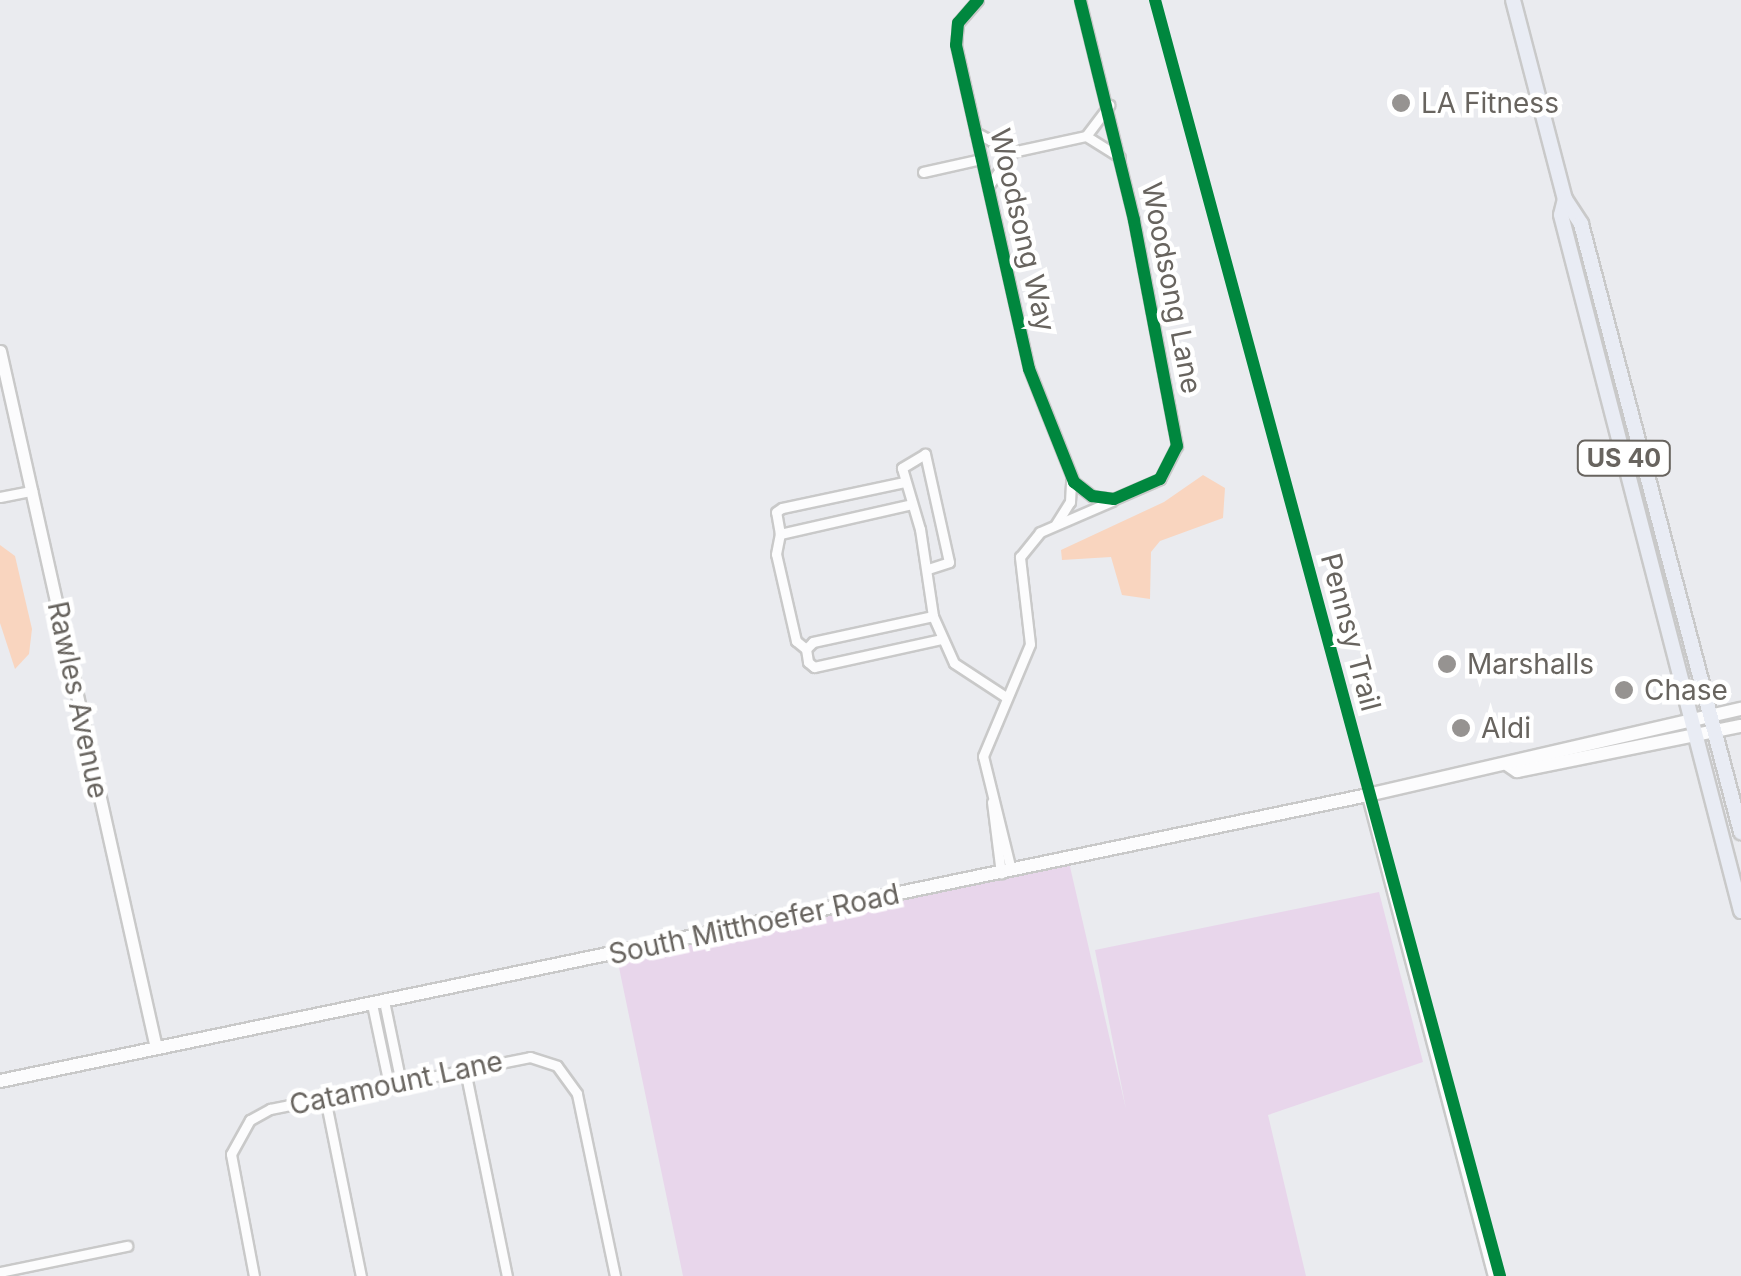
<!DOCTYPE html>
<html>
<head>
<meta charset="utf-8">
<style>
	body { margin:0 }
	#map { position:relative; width:1741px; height:1276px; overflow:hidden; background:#eaebef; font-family:Inter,sans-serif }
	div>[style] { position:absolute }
	.green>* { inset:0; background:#e8d6eb }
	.water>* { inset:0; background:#f9d5bf }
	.roads { filter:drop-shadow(2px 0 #c9c9c9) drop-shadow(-2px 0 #c9c9c9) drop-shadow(0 2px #c9c9c9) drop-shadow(0 -2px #c9c9c9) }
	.minor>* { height:9px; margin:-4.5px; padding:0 4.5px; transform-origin:4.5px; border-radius:4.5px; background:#fcfcfd }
	.tertiary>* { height:11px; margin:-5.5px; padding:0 5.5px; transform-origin:5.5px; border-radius:5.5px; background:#fcfcfd }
	.secondary>* { height:12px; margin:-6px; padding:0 6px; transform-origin:6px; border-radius:6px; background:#fcfcfd }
	.primary>* { height:14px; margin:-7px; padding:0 7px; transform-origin:7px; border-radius:7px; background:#e9ecf4 }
	.cycleway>* { height:12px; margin:-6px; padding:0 6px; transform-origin:6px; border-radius:6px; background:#00873e }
	.dots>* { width:28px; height:28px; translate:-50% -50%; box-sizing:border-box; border:5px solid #fff; border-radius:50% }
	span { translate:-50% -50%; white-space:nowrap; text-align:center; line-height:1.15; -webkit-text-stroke:9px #fff; paint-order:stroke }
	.shield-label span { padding:2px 8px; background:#fff; border:2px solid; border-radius:8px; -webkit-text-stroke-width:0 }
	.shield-label { font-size:25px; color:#68645f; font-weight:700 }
	.poi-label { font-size:28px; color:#68645f }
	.left { translate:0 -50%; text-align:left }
	.street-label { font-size:28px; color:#68645f }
</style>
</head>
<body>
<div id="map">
	<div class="green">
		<i style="clip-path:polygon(1068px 858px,1126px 1109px,1095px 950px,1379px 892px,1423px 1062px,1268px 1115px,1306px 1276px,683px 1276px,616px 953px)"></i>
	</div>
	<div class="water">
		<i style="clip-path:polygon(1203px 475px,1225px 488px,1223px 518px,1160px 541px,1151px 552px,1150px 599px,1122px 595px,1111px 557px,1062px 560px,1061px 550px,1164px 502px)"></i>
		<i style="clip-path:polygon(0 545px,15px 556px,32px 629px,29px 654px,15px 669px,0 623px)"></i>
	</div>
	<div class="roads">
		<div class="minor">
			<i style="left:978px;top:0;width:30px;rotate:131deg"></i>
			<i style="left:958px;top:23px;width:22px;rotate:95deg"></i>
			<i style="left:956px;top:45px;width:332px;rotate:77.3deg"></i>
			<i style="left:1029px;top:369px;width:122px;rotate:68.3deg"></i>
			<i style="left:1074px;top:482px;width:23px;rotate:38deg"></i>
			<i style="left:1092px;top:496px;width:22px;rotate:8deg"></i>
			<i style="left:1114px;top:499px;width:50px;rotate:-23.5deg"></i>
			<i style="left:1160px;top:479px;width:37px;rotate:-63deg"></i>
			<i style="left:1177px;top:446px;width:230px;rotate:-100.8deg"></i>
			<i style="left:1134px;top:220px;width:227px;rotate:-103.8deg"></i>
			<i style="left:975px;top:132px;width:42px;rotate:28.4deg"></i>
			<i style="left:1086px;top:136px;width:40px;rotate:32deg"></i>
			<i style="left:1086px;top:136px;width:39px;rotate:-53deg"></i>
			<i style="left:1012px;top:152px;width:76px;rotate:-12.2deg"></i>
			<i style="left:923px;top:172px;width:59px;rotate:-12.6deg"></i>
			<i style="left:988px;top:187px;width:42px;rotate:-55.6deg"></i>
			<i style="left:0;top:497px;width:33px;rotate:-11deg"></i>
			<i style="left:1056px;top:524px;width:26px;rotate:-58deg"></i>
			<i style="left:1070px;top:502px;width:22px;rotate:-87deg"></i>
			<i style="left:780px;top:534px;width:22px;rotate:-100deg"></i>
			<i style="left:776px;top:512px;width:7px;rotate:-34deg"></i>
			<i style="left:782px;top:508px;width:125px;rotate:-12deg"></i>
			<i style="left:928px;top:569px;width:22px;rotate:-18deg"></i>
			<i style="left:949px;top:562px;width:111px;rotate:-102.5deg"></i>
			<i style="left:925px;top:454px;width:27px;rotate:149deg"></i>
			<i style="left:902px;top:468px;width:64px;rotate:73.6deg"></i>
			<i style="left:920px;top:529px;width:88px;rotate:81.5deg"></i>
			<i style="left:933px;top:616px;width:51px;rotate:65.9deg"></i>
			<i style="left:954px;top:663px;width:62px;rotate:33.2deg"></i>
			<i style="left:933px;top:616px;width:123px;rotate:167.8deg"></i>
			<i style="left:813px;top:642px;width:10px;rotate:135deg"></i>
			<i style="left:806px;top:649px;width:13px;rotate:81deg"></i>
			<i style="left:808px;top:662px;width:8px;rotate:40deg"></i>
			<i style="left:814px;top:667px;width:130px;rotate:-12.4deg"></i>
			<i style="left:806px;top:649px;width:13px;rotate:-141deg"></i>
			<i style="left:796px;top:641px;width:89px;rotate:-102.9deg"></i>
			<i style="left:776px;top:554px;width:20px;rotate:-79deg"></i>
			<i style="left:780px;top:534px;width:135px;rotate:-12.8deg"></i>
			<i style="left:1367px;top:796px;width:496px;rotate:75.3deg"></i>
			<i style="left:992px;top:802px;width:72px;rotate:82.8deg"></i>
			<i style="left:1011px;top:870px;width:117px;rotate:-103.8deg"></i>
			<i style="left:983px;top:756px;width:121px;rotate:-67.2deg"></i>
			<i style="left:1030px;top:644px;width:88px;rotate:-96.6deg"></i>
			<i style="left:1020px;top:557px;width:32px;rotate:-51deg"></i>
			<i style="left:1040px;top:532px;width:78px;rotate:-23.3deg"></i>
			<i style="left:384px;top:1001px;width:84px;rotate:78.3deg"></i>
			<i style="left:372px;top:1004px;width:83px;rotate:78.1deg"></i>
			<i style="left:465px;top:1070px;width:210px;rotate:78.5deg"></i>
			<i style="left:325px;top:1098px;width:182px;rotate:78.6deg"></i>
			<i style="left:0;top:1272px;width:130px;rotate:-11.6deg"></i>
			<i style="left:254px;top:1276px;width:124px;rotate:-100.7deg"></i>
			<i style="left:231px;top:1154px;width:39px;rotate:-61deg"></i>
			<i style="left:250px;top:1120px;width:23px;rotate:-29deg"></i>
			<i style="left:270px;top:1109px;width:265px;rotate:-11.3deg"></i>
			<i style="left:530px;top:1057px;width:28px;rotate:18deg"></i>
			<i style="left:557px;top:1066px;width:34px;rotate:54deg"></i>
			<i style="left:577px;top:1094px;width:186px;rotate:78.2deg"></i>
		</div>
		<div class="tertiary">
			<i style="left:0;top:351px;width:714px;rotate:77.38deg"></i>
		</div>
		<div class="secondary">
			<i style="left:1508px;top:765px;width:11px;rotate:34deg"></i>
			<i style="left:1517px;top:771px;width:228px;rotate:-11.4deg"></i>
			<i style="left:0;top:1081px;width:1402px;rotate:-11.81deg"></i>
			<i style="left:1372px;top:794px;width:379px;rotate:-13deg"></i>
		</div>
		<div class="primary">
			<i style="left:1513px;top:0;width:206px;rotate:75.4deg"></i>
			<i style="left:1565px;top:199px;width:30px;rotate:57deg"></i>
			<i style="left:1581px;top:224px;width:629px;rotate:75.26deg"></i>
			<i style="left:1565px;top:199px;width:16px;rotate:104deg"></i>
			<i style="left:1561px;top:215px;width:719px;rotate:75.5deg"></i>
		</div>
	</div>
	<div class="cycleway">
		<i style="left:978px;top:0;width:30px;rotate:131deg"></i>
		<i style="left:958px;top:23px;width:22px;rotate:95deg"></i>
		<i style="left:956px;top:45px;width:332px;rotate:77.3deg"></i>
		<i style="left:1029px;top:369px;width:122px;rotate:68.3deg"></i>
		<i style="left:1074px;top:482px;width:23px;rotate:38deg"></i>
		<i style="left:1092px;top:496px;width:22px;rotate:8deg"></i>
		<i style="left:1114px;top:499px;width:50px;rotate:-23.5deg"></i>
		<i style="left:1160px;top:479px;width:37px;rotate:-63deg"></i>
		<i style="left:1177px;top:446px;width:230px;rotate:-100.8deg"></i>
		<i style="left:1134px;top:220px;width:227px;rotate:-103.8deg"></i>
		<i style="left:1155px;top:0;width:1322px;rotate:74.87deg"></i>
	</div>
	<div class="dots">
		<i style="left:1401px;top:103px;background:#969391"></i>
		<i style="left:1447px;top:664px;background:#969391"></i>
		<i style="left:1624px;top:690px;background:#969391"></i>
		<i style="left:1461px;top:728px;background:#969391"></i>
	</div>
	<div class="shield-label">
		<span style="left:1624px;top:458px">US 40</span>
	</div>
	<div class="poi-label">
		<span class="left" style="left:1421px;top:103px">LA Fitness</span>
		<span class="left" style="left:1467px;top:664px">Marshalls</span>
		<span class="left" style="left:1644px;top:690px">Chase</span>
		<span class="left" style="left:1481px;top:728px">Aldi</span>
	</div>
	<div class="street-label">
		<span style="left:1023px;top:230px;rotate:77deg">Woodsong Way</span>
		<span style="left:1172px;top:288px;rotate:79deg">Woodsong Lane</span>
		<span style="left:1351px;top:632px;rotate:75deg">Pennsy Trail</span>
		<span style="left:78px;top:700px;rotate:78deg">Rawles Avenue</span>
		<span style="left:754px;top:924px;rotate:-12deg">South Mitthoefer Road</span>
		<span style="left:396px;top:1083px;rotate:-12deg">Catamount Lane</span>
	</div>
</div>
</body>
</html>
